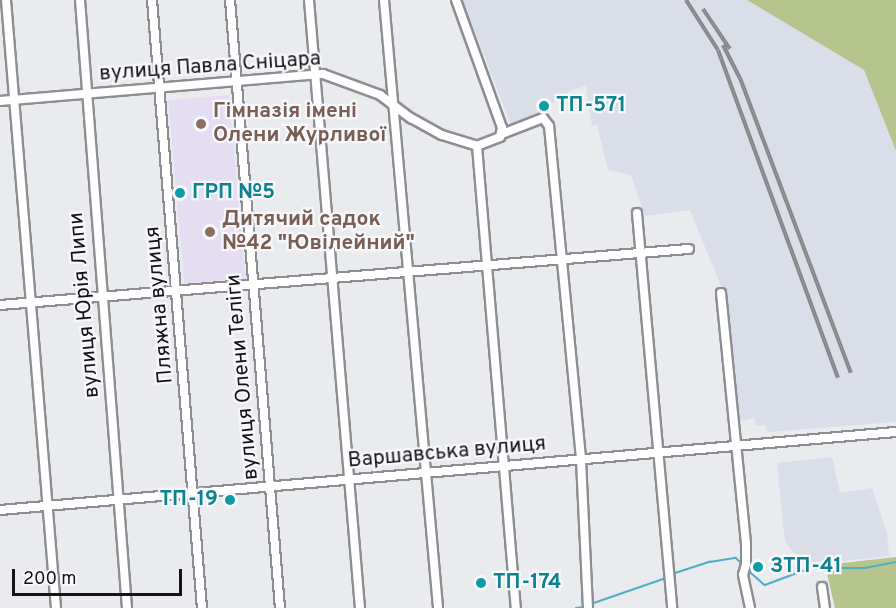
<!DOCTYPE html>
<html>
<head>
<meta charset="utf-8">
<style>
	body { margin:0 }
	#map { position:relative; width:896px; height:608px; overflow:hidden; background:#e9ebee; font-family:Overpass,sans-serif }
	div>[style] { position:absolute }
	.built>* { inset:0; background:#d9dee8 }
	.education>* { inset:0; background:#e5ddf2; transform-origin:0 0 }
	.green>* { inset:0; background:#b6c48d }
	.stream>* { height:1.5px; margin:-0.75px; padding:0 0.75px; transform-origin:0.75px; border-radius:0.75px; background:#4fadc4 }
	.roads { filter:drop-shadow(2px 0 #8c8e91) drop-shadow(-2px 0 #8c8e91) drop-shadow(0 2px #8c8e91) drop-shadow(0 -2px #8c8e91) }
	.minor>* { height:8px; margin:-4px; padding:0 4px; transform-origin:4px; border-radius:4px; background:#fff }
	.rail>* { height:4px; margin-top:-2px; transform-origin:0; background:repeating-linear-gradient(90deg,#f7f8fc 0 4.5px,#858688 0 9px); box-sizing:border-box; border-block:2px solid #858688 }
	.dots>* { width:16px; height:16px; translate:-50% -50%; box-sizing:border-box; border:3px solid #f7f8fc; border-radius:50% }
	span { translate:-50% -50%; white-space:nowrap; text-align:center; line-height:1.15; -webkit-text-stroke:4.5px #f7f8fc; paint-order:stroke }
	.street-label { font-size:21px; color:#151516 }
	.culture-label { font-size:21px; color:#0d838f; font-weight:700 }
	.left { translate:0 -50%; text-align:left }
	.right { translate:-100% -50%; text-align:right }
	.education-label { font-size:21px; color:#785e54; font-weight:700 }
	.scale { position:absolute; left:12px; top:569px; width:170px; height:27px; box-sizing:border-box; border:3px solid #151516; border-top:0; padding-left:8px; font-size:18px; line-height:21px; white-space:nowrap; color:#151516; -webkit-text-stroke:4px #f7f8fc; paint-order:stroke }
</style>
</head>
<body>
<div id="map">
	<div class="built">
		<i style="clip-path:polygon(463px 0,747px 0,864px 70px,896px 151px,896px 422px,768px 432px,764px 425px,756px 426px,754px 418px,737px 422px,723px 291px,690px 210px,645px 216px,631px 175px,608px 170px,597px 124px,592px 126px,586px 86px,572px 90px,531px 117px,511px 125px)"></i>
		<i style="clip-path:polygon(832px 457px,840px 493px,872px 488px,887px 533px,889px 556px,805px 565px,785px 542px,777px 463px)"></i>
	</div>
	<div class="education">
		<i style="left:229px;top:95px;width:184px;height:61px;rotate:85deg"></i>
	</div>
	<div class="green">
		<i style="clip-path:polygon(747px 0,896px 0,896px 151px,864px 70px)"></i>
		<i style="clip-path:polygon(896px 557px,896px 608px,835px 608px,825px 565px)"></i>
	</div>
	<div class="stream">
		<i style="left:747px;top:569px;width:24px;rotate:42deg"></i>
		<i style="left:765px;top:585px;width:49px;rotate:-20.3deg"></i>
		<i style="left:811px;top:568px;width:54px"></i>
		<i style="left:865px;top:568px;width:32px;rotate:-11deg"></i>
		<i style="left:672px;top:574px;width:40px;rotate:-18deg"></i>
		<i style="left:710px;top:562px;width:26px;rotate:-9deg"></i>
		<i style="left:736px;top:558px;width:11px;rotate:41deg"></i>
		<i style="left:591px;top:604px;width:79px;rotate:-19.1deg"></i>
		<i style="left:576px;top:608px;width:8px;rotate:-7deg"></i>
	</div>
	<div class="roads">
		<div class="minor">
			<i style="left:6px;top:0;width:610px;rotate:85.3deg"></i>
			<i style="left:80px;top:0;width:610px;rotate:85.58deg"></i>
			<i style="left:152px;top:0;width:610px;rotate:85.3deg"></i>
			<i style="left:230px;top:0;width:610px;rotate:85.3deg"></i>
			<i style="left:309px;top:0;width:610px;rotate:85.21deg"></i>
			<i style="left:384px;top:0;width:610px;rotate:84.92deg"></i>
			<i style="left:456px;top:0;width:136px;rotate:70.2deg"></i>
			<i style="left:502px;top:128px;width:9px;rotate:103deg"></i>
			<i style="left:500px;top:137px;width:25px;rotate:159deg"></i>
			<i style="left:0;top:101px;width:324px;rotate:-4.8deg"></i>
			<i style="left:323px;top:74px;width:61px;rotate:20.2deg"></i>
			<i style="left:380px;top:95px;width:39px;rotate:37deg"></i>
			<i style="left:411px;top:118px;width:35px;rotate:29deg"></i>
			<i style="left:442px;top:135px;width:37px;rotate:17deg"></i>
			<i style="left:502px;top:134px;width:44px;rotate:-21.3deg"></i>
			<i style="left:543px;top:118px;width:10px;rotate:53deg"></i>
			<i style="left:549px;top:126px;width:336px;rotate:84.5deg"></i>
			<i style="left:581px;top:460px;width:148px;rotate:87.3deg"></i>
			<i style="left:477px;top:146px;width:464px;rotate:85.2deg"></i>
			<i style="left:637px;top:213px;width:397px;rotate:84.9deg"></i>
			<i style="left:721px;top:293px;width:252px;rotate:84.3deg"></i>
			<i style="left:746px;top:544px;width:20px;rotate:90deg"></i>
			<i style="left:746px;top:564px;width:11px;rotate:105deg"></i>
			<i style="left:743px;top:575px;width:34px;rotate:78deg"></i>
			<i style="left:0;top:305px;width:691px;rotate:-4.65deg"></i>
			<i style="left:0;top:510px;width:899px;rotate:-4.98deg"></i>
			<i style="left:822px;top:587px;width:21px;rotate:82deg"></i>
		</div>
	</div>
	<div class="rail">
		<i style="left:686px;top:0;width:59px;rotate:57.4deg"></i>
		<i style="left:718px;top:50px;width:349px;rotate:69.9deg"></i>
		<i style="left:703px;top:9px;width:48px;rotate:56deg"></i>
		<i style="left:723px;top:45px;width:37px;rotate:63deg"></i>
		<i style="left:740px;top:78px;width:315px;rotate:69.4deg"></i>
	</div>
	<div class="dots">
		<i style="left:544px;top:106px;background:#0f9aa8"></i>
		<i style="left:201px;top:124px;background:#8d6e63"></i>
		<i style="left:180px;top:193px;background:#0f9aa8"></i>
		<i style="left:210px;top:232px;background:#8d6e63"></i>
		<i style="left:230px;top:500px;background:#0f9aa8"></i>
		<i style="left:758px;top:567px;background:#0f9aa8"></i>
		<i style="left:481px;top:583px;background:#0f9aa8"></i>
	</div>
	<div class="street-label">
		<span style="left:210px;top:67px;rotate:-4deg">вулиця Павла Сніцара</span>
		<span style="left:85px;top:305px;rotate:-95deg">вулиця Юрія Липи</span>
		<span style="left:160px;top:305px;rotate:-95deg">Пляжна вулиця</span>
		<span style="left:243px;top:377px;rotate:-95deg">вулиця Олени Теліги</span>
		<span style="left:447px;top:453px;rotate:-5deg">Варшавська вулиця</span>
	</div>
	<div class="culture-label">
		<span class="left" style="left:556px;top:106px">ТП-571</span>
		<span class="left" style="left:192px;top:193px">ГРП №5</span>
		<span class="right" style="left:218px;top:500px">ТП-19</span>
		<span class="left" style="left:770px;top:567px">ЗТП-41</span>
		<span class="left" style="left:493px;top:583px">ТП-174</span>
	</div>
	<div class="education-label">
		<span class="left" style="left:213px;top:124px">Гімназія імені<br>Олени Журливої</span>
		<span class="left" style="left:222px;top:232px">Дитячий садок<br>№42 "Ювілейний"</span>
	</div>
	<div class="scale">200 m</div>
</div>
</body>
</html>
